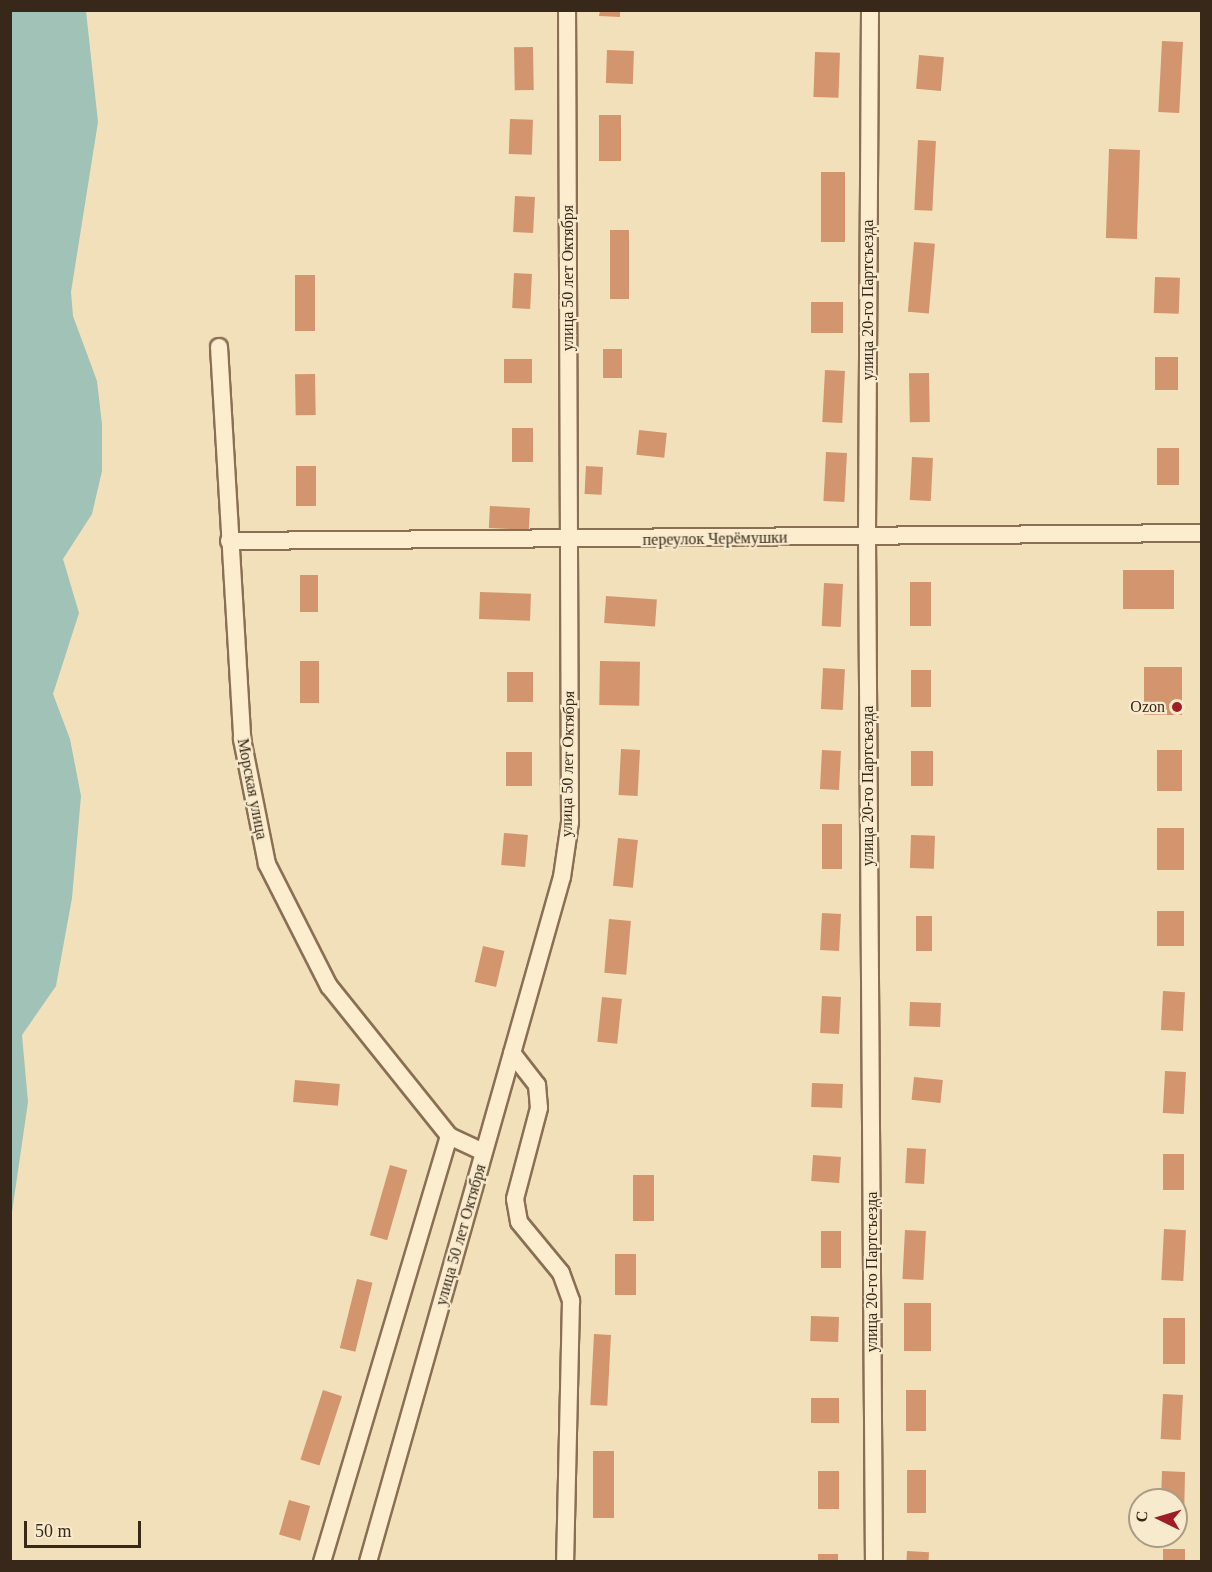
<!DOCTYPE html>
<html>
<head>
<meta charset="utf-8">
<style>
	body { margin:0 }
	#map { position:relative; width:1212px; height:1572px; overflow:hidden; background:#f2e0bb; font-family:Georgia,serif }
	div>[style] { position:absolute }
	.water>* { inset:0; background:#a0c2b7 }
	.building>* { inset:0; background:#d3956e; transform-origin:0 0 }
	.roads { filter:drop-shadow(2px 0 #8a6f54) drop-shadow(-2px 0 #8a6f54) drop-shadow(0 2px #8a6f54) drop-shadow(0 -2px #8a6f54) }
	.minor>* { height:16px; margin:-8px; padding:0 8px; transform-origin:8px; border-radius:8px; background:#fcedcf }
	.dots>* { width:16px; height:16px; translate:-50% -50%; box-sizing:border-box; border:3px solid #f8eacc; border-radius:50% }
	span { translate:-50% -50%; white-space:nowrap; text-align:center; line-height:1.15; -webkit-text-stroke:4.5px #f8eacc; paint-order:stroke }
	.street-label { font-size:16px; color:#38281a }
	.poi-label { font-size:16px; color:#38281a }
	.right { translate:-100% -50%; text-align:right }
	.frame { position:absolute; inset:0; border:12px solid #38281a; pointer-events:none }
	.north { position:absolute; left:1128px; top:1488px; width:60px; height:60px; box-sizing:border-box; background:#f8eacc; border:2px solid #ab9c85; border-radius:50%; rotate:275deg; font-size:16px; font-weight:700; line-height:24px; text-align:center; color:#38281a }
	.north::after { content:''; display:block; margin:auto; width:21px; height:27px; background:#9e1e24; clip-path:polygon(50% 0,100% 100%,50% 72%,0 100%) }
	.scale { position:absolute; left:24px; top:1521px; width:117px; height:27px; box-sizing:border-box; border:3px solid #38281a; border-top:0; padding-left:8px; font-size:18px; line-height:21px; white-space:nowrap; color:#38281a; -webkit-text-stroke:4px #f8eacc; paint-order:stroke }
</style>
</head>
<body>
<div id="map">
	<div class="water">
		<i style="clip-path:polygon(11px 10px,86px 11px,98px 122px,71px 292px,73px 316px,97px 381px,102px 424px,102px 471px,92px 514px,63px 559px,79px 613px,53px 694px,70px 739px,81px 796px,72px 898px,56px 986px,22px 1035px,28px 1102px,11px 1219px)"></i>
	</div>
	<div class="building">
		<i style="clip-path:polygon(600px 10px,620px 10px,620px 17px,599px 16px)"></i>
		<i style="left:1162px;top:41px;width:21px;height:71px;rotate:3deg"></i>
		<i style="left:533px;top:47px;width:43px;height:19px;rotate:89deg"></i>
		<i style="left:607px;top:50px;width:27px;height:33px;rotate:2deg"></i>
		<i style="left:815px;top:52px;width:25px;height:45px;rotate:2deg"></i>
		<i style="left:919px;top:55px;width:25px;height:34px;rotate:5deg"></i>
		<i style="left:599px;top:115px;width:22px;height:46px"></i>
		<i style="left:510px;top:119px;width:23px;height:35px;rotate:2deg"></i>
		<i style="left:918px;top:140px;width:18px;height:70px;rotate:3deg"></i>
		<i style="left:1109px;top:149px;width:31px;height:89px;rotate:2deg"></i>
		<i style="left:821px;top:172px;width:24px;height:70px"></i>
		<i style="left:515px;top:196px;width:20px;height:36px;rotate:3deg"></i>
		<i style="left:610px;top:230px;width:19px;height:69px"></i>
		<i style="left:914px;top:242px;width:21px;height:70px;rotate:5deg"></i>
		<i style="left:514px;top:273px;width:18px;height:35px;rotate:3deg"></i>
		<i style="left:295px;top:275px;width:20px;height:56px"></i>
		<i style="left:1155px;top:277px;width:25px;height:36px;rotate:2deg"></i>
		<i style="left:843px;top:302px;width:31px;height:32px;rotate:90deg"></i>
		<i style="left:603px;top:349px;width:19px;height:29px"></i>
		<i style="left:1155px;top:357px;width:23px;height:33px"></i>
		<i style="left:504px;top:359px;width:28px;height:24px"></i>
		<i style="left:825px;top:370px;width:20px;height:52px;rotate:3deg"></i>
		<i style="left:929px;top:373px;width:49px;height:20px;rotate:89deg"></i>
		<i style="left:315px;top:374px;width:41px;height:20px;rotate:89deg"></i>
		<i style="left:512px;top:428px;width:21px;height:34px"></i>
		<i style="left:639px;top:430px;width:28px;height:25px;rotate:6deg"></i>
		<i style="left:1157px;top:448px;width:22px;height:37px"></i>
		<i style="left:826px;top:452px;width:21px;height:49px;rotate:3deg"></i>
		<i style="left:912px;top:457px;width:21px;height:43px;rotate:3deg"></i>
		<i style="left:296px;top:466px;width:20px;height:40px"></i>
		<i style="left:586px;top:466px;width:17px;height:28px;rotate:3deg"></i>
		<i style="left:490px;top:506px;width:40px;height:22px;rotate:3deg"></i>
		<i style="left:1123px;top:570px;width:51px;height:39px"></i>
		<i style="left:300px;top:575px;width:18px;height:37px"></i>
		<i style="left:910px;top:582px;width:21px;height:44px"></i>
		<i style="left:824px;top:583px;width:19px;height:43px;rotate:3deg"></i>
		<i style="left:480px;top:592px;width:51px;height:27px;rotate:2deg"></i>
		<i style="left:606px;top:596px;width:51px;height:27px;rotate:4deg"></i>
		<i style="left:300px;top:661px;width:19px;height:42px"></i>
		<i style="left:600px;top:661px;width:40px;height:44px;rotate:1deg"></i>
		<i style="left:1144px;top:667px;width:38px;height:48px"></i>
		<i style="left:823px;top:668px;width:22px;height:41px;rotate:3deg"></i>
		<i style="left:911px;top:670px;width:20px;height:37px"></i>
		<i style="left:507px;top:672px;width:26px;height:30px"></i>
		<i style="left:621px;top:749px;width:19px;height:46px;rotate:3deg"></i>
		<i style="left:822px;top:750px;width:19px;height:39px;rotate:3deg"></i>
		<i style="left:1157px;top:750px;width:25px;height:41px"></i>
		<i style="left:911px;top:751px;width:22px;height:35px"></i>
		<i style="left:506px;top:752px;width:26px;height:34px"></i>
		<i style="left:822px;top:824px;width:20px;height:45px"></i>
		<i style="left:1157px;top:828px;width:27px;height:42px"></i>
		<i style="left:504px;top:833px;width:24px;height:32px;rotate:5deg"></i>
		<i style="left:911px;top:835px;width:24px;height:33px;rotate:2deg"></i>
		<i style="left:618px;top:838px;width:20px;height:48px;rotate:6deg"></i>
		<i style="left:1157px;top:911px;width:27px;height:35px"></i>
		<i style="left:822px;top:913px;width:19px;height:37px;rotate:3deg"></i>
		<i style="left:916px;top:916px;width:16px;height:35px"></i>
		<i style="left:609px;top:919px;width:22px;height:54px;rotate:5deg"></i>
		<i style="left:483px;top:946px;width:22px;height:37px;rotate:13deg"></i>
		<i style="left:1163px;top:991px;width:22px;height:39px;rotate:3deg"></i>
		<i style="left:822px;top:996px;width:19px;height:37px;rotate:3deg"></i>
		<i style="left:602px;top:997px;width:20px;height:45px;rotate:6deg"></i>
		<i style="left:910px;top:1002px;width:31px;height:24px;rotate:2deg"></i>
		<i style="left:1165px;top:1071px;width:21px;height:42px;rotate:3deg"></i>
		<i style="left:914px;top:1077px;width:29px;height:23px;rotate:6deg"></i>
		<i style="left:295px;top:1080px;width:45px;height:22px;rotate:5deg"></i>
		<i style="left:812px;top:1083px;width:31px;height:24px;rotate:2deg"></i>
		<i style="left:907px;top:1148px;width:19px;height:35px;rotate:3deg"></i>
		<i style="left:1163px;top:1154px;width:21px;height:36px"></i>
		<i style="left:813px;top:1155px;width:28px;height:26px;rotate:4deg"></i>
		<i style="left:390px;top:1165px;width:18px;height:73px;rotate:16deg"></i>
		<i style="left:633px;top:1175px;width:21px;height:46px"></i>
		<i style="left:1164px;top:1229px;width:22px;height:51px;rotate:3deg"></i>
		<i style="left:905px;top:1230px;width:21px;height:49px;rotate:3deg"></i>
		<i style="left:821px;top:1231px;width:20px;height:37px"></i>
		<i style="left:636px;top:1254px;width:41px;height:21px;rotate:90deg"></i>
		<i style="left:357px;top:1279px;width:16px;height:71px;rotate:14deg"></i>
		<i style="left:904px;top:1303px;width:27px;height:48px"></i>
		<i style="left:811px;top:1316px;width:28px;height:25px;rotate:2deg"></i>
		<i style="left:1163px;top:1318px;width:22px;height:46px"></i>
		<i style="left:594px;top:1334px;width:17px;height:71px;rotate:3deg"></i>
		<i style="left:323px;top:1390px;width:20px;height:73px;rotate:18deg"></i>
		<i style="left:906px;top:1390px;width:20px;height:41px"></i>
		<i style="left:1163px;top:1394px;width:20px;height:45px;rotate:3deg"></i>
		<i style="left:811px;top:1398px;width:28px;height:25px"></i>
		<i style="left:593px;top:1451px;width:21px;height:67px"></i>
		<i style="left:907px;top:1470px;width:19px;height:43px"></i>
		<i style="left:818px;top:1471px;width:21px;height:38px"></i>
		<i style="clip-path:polygon(1162px 1471px,1185px 1472px,1184px 1521px,1176px 1520px,1176px 1500px,1161px 1500px)"></i>
		<i style="left:289px;top:1500px;width:22px;height:36px;rotate:16deg"></i>
		<i style="left:1163px;top:1549px;width:22px;height:13px"></i>
		<i style="left:907px;top:1551px;width:22px;height:11px;rotate:3deg"></i>
		<i style="left:818px;top:1554px;width:20px;height:8px"></i>
	</div>
	<div class="roads">
		<div class="minor">
			<i style="left:870px;top:10px;width:528px;rotate:90.33deg"></i>
			<i style="left:867px;top:538px;width:1024px;rotate:89.61deg"></i>
			<i style="left:219px;top:347px;width:393px;rotate:86.6deg"></i>
			<i style="left:242px;top:739px;width:127px;rotate:78.7deg"></i>
			<i style="left:267px;top:864px;width:137px;rotate:63.1deg"></i>
			<i style="left:329px;top:986px;width:192px;rotate:51.3deg"></i>
			<i style="left:449px;top:1136px;width:38px;rotate:25deg"></i>
			<i style="left:229px;top:541px;width:973px;rotate:-0.47deg"></i>
			<i style="left:512px;top:1053px;width:41px;rotate:52deg"></i>
			<i style="left:537px;top:1085px;width:23px;rotate:85deg"></i>
			<i style="left:539px;top:1108px;width:94px;rotate:104.8deg"></i>
			<i style="left:515px;top:1199px;width:23px;rotate:80deg"></i>
			<i style="left:519px;top:1222px;width:66px;rotate:50.5deg"></i>
			<i style="left:561px;top:1273px;width:30px;rotate:70deg"></i>
			<i style="left:571px;top:1301px;width:261px;rotate:91.3deg"></i>
			<i style="left:322px;top:1562px;width:445px;rotate:-73.4deg"></i>
			<i style="left:368px;top:1562px;width:712px;rotate:-74.19deg"></i>
			<i style="left:562px;top:877px;width:56px;rotate:-81.7deg"></i>
			<i style="left:570px;top:822px;width:812px;rotate:-90.21deg"></i>
		</div>
	</div>
	<div class="dots">
		<i style="left:1177px;top:707px;background:#9e1e24"></i>
	</div>
	<div class="street-label">
		<span style="left:568px;top:278px;rotate:-90deg">улица 50 лет Октября</span>
		<span style="left:868px;top:300px;rotate:-90deg">улица 20-го Партсъезда</span>
		<span style="left:715px;top:539px;rotate:-1deg">переулок Черёмушки</span>
		<span style="left:568px;top:764px;rotate:-89deg">улица 50 лет Октября</span>
		<span style="left:868px;top:786px;rotate:-90deg">улица 20-го Партсъезда</span>
		<span style="left:252px;top:789px;rotate:79deg">Морская улица</span>
		<span style="left:461px;top:1235px;rotate:-74deg">улица 50 лет Октября</span>
		<span style="left:872px;top:1272px;rotate:-90deg">улица 20-го Партсъезда</span>
	</div>
	<div class="poi-label">
		<span class="right" style="left:1165px;top:707px">Ozon</span>
	</div>
	<div class="frame"></div>
	<div class="north">С</div>
	<div class="scale">50 m</div>
</div>
</body>
</html>
